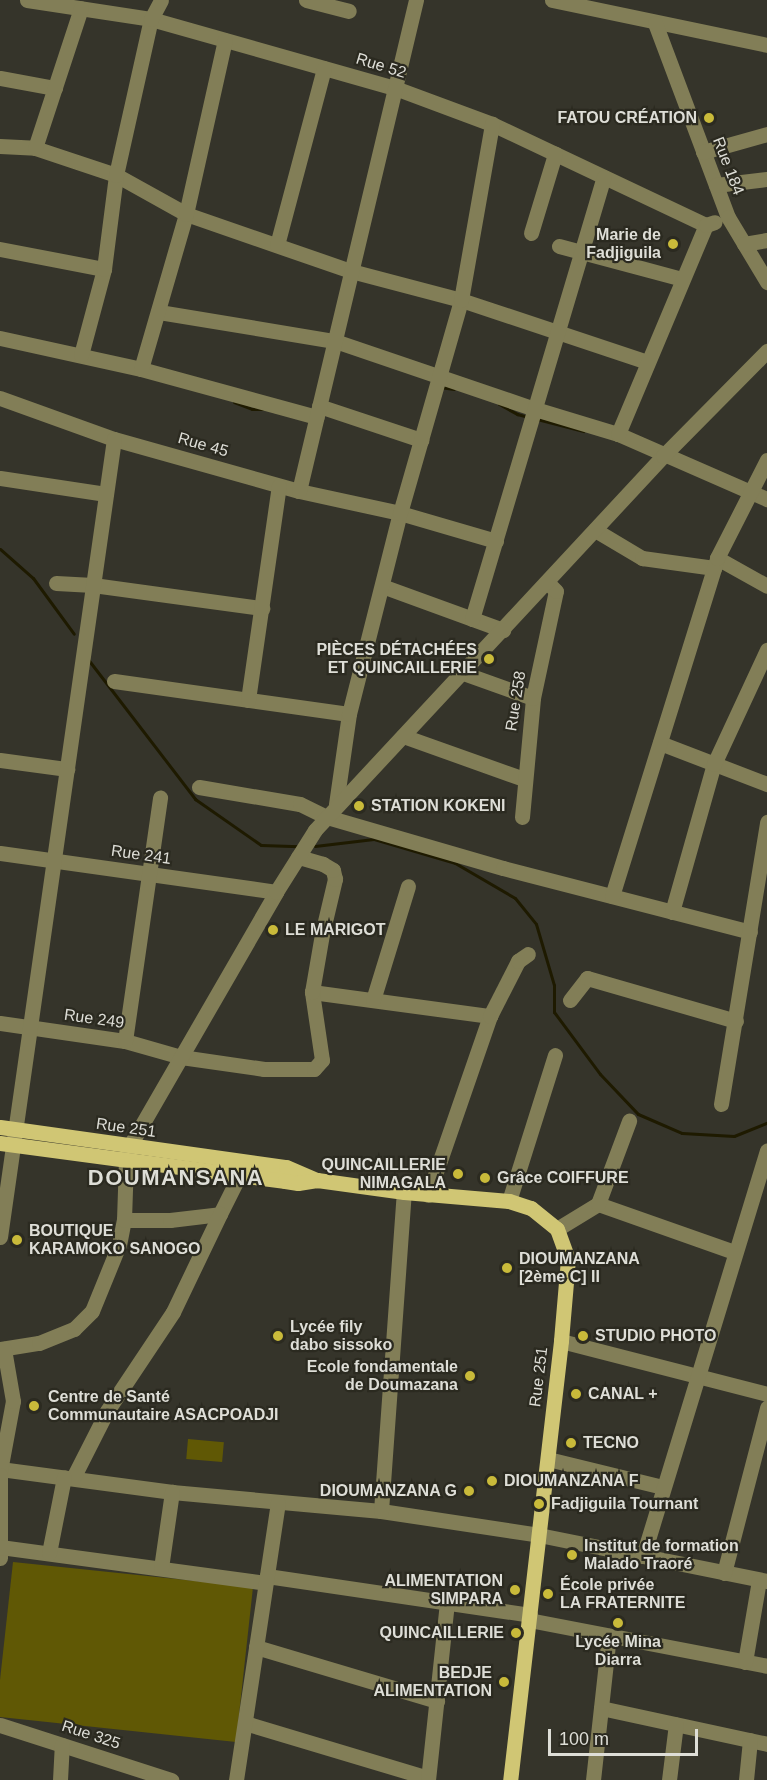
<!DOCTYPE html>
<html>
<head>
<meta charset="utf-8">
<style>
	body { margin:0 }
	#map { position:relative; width:767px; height:1780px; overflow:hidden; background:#35342a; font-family:Arial,sans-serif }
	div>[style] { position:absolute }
	.green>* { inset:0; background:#605805; transform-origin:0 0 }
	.stream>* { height:3px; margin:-1.5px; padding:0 1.5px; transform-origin:1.5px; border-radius:1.5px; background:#1e1a00 }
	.minor>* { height:15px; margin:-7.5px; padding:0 7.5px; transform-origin:7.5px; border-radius:7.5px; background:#827e57 }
	.major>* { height:15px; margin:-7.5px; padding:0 7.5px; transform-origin:7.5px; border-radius:7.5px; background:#d0c674 }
	.dots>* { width:16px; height:16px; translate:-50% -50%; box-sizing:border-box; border:3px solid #2b2a20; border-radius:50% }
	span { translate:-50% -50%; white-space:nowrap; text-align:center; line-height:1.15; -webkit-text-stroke:4.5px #2b2a20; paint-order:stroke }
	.street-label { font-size:16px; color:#deded7 }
	.poi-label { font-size:16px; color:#deded7; font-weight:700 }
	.right { translate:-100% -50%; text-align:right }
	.left { translate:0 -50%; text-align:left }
	.district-label { font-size:22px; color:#deded7; font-weight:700; letter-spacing:1.5px }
	.scale { position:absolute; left:548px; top:1729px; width:150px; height:27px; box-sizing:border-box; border:3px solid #deded7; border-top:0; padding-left:8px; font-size:18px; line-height:21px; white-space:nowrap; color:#deded7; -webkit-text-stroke:4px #2b2a20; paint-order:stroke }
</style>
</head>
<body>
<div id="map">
	<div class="green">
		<i style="left:188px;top:1439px;width:36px;height:20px;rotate:5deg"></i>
		<i style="clip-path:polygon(13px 1562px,253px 1587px,236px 1742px,0 1717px,0 1680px)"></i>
	</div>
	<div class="stream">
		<i style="left:440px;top:387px;width:14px;rotate:8deg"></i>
		<i style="left:234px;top:402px;width:19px;rotate:21deg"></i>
		<i style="left:252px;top:409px;width:10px"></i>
		<i style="left:499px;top:404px;width:21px;rotate:29deg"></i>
		<i style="left:517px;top:414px;width:11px;rotate:15deg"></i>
		<i style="left:537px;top:419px;width:48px;rotate:14.6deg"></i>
		<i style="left:0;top:549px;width:44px;rotate:41.3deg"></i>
		<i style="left:33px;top:578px;width:69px;rotate:53.8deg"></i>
		<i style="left:87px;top:658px;width:178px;rotate:52.5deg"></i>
		<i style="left:195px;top:799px;width:80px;rotate:34.9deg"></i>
		<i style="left:261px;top:845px;width:38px;rotate:2deg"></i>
		<i style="left:315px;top:846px;width:59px;rotate:-6.8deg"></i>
		<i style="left:374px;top:839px;width:84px;rotate:16.5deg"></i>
		<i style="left:455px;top:863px;width:69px;rotate:30.3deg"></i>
		<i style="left:515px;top:898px;width:33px;rotate:51deg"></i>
		<i style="left:536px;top:924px;width:64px;rotate:73.6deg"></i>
		<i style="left:554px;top:985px;width:27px;rotate:90deg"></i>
		<i style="left:554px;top:1012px;width:77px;rotate:53.4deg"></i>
		<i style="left:600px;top:1074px;width:55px;rotate:46.5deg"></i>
		<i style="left:638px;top:1114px;width:48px;rotate:23.4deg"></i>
		<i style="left:682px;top:1133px;width:52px;rotate:3.3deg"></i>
		<i style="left:734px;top:1136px;width:35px;rotate:-22deg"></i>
	</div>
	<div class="minor">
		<i style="left:27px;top:0;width:125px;rotate:8.7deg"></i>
		<i style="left:151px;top:19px;width:254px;rotate:15.8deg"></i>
		<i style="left:395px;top:88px;width:103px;rotate:20.4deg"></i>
		<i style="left:492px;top:124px;width:237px;rotate:25.3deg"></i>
		<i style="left:306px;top:0;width:44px;rotate:14.3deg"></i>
		<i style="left:552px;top:0;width:220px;rotate:11.8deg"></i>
		<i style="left:655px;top:23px;width:207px;rotate:69.4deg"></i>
		<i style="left:728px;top:217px;width:76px;rotate:59deg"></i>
		<i style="left:0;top:78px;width:56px;rotate:10.3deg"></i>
		<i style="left:0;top:146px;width:35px;rotate:3deg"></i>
		<i style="left:35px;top:148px;width:85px;rotate:18.4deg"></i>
		<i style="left:116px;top:175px;width:80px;rotate:29.1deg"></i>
		<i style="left:186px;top:214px;width:175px;rotate:19.1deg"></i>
		<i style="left:351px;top:271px;width:114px;rotate:14.8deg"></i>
		<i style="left:461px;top:300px;width:196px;rotate:18.4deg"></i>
		<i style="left:35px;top:148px;width:147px;rotate:-71.8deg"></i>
		<i style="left:703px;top:152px;width:66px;rotate:-15.7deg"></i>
		<i style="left:716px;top:185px;width:51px;rotate:-6.7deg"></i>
		<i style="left:531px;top:233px;width:83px;rotate:-73.1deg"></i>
		<i style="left:744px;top:244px;width:23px;rotate:-10deg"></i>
		<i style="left:277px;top:245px;width:183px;rotate:-75.1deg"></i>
		<i style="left:559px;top:246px;width:127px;rotate:15deg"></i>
		<i style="left:0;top:249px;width:106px;rotate:10.9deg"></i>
		<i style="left:159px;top:312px;width:178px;rotate:9.4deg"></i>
		<i style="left:335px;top:341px;width:211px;rotate:18.8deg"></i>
		<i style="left:535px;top:409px;width:87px;rotate:16.8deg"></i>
		<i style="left:618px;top:434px;width:163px;rotate:23.6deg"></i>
		<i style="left:0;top:338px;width:144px;rotate:12.4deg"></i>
		<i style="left:141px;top:369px;width:182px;rotate:15.3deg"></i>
		<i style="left:81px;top:355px;width:89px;rotate:-75deg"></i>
		<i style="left:104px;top:269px;width:95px;rotate:-82.7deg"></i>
		<i style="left:116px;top:175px;width:160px;rotate:-77.4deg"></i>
		<i style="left:151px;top:19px;width:21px;rotate:-62deg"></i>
		<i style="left:141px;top:369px;width:161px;rotate:-73.8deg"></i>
		<i style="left:186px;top:214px;width:178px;rotate:-77.4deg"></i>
		<i style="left:0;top:398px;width:121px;rotate:19.8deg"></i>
		<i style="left:114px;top:439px;width:192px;rotate:15.7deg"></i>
		<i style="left:299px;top:491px;width:103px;rotate:12.3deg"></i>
		<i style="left:400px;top:513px;width:100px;rotate:16.3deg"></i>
		<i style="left:319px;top:406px;width:108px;rotate:18.4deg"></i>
		<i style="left:618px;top:434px;width:227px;rotate:-67.2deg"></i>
		<i style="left:706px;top:225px;width:9px;rotate:-18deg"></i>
		<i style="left:0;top:478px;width:107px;rotate:8.6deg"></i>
		<i style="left:299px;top:491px;width:505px;rotate:-76.6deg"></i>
		<i style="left:595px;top:530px;width:55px;rotate:30.8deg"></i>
		<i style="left:642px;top:558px;width:73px;rotate:7.9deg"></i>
		<i style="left:717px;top:558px;width:57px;rotate:29.2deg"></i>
		<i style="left:56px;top:583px;width:37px;rotate:3deg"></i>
		<i style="left:93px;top:585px;width:171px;rotate:7.8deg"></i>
		<i style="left:382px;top:586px;width:129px;rotate:20deg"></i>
		<i style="left:472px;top:619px;width:461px;rotate:-73.4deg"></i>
		<i style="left:463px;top:673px;width:74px;rotate:19.7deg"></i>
		<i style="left:114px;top:681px;width:237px;rotate:8deg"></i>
		<i style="left:248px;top:700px;width:216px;rotate:-81.8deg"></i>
		<i style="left:403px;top:736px;width:128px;rotate:19.6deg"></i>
		<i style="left:660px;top:743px;width:115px;rotate:21deg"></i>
		<i style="left:0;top:760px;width:68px;rotate:7.7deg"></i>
		<i style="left:199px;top:787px;width:102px;rotate:9.6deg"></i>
		<i style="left:300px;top:804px;width:30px;rotate:26deg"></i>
		<i style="left:327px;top:817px;width:183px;rotate:16.2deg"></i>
		<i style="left:503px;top:868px;width:255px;rotate:14.5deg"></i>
		<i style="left:336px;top:804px;width:91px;rotate:-81.8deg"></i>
		<i style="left:349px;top:714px;width:207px;rotate:-75.8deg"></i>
		<i style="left:400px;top:513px;width:222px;rotate:-74deg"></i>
		<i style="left:461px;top:300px;width:179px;rotate:-80deg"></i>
		<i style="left:522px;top:817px;width:120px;rotate:-84.7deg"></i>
		<i style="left:533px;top:698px;width:109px;rotate:-77.9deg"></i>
		<i style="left:556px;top:591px;width:13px;rotate:-135deg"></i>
		<i style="left:0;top:853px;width:279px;rotate:8deg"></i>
		<i style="left:612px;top:896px;width:354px;rotate:-72.7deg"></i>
		<i style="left:717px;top:558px;width:110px;rotate:-63deg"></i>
		<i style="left:672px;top:912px;width:154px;rotate:-74.2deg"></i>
		<i style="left:714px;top:764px;width:126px;rotate:-65.1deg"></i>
		<i style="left:312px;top:992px;width:180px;rotate:7.7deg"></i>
		<i style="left:373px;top:1000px;width:119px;rotate:-72.9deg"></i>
		<i style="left:570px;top:1000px;width:28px;rotate:-52deg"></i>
		<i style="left:587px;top:978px;width:155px;rotate:16.1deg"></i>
		<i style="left:0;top:1023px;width:126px;rotate:8.2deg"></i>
		<i style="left:125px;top:1041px;width:58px;rotate:15.9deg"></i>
		<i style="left:181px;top:1057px;width:84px;rotate:8.2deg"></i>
		<i style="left:264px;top:1069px;width:50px"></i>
		<i style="left:314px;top:1069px;width:12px;rotate:-48deg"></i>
		<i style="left:322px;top:1060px;width:69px;rotate:-98.4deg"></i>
		<i style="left:312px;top:992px;width:59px;rotate:-80.2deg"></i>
		<i style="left:322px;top:934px;width:57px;rotate:-76.7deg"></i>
		<i style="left:335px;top:879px;width:9px;rotate:-103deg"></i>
		<i style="left:333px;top:870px;width:12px;rotate:-149deg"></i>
		<i style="left:323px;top:864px;width:26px;rotate:-164deg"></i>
		<i style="left:125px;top:1041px;width:246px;rotate:-81.8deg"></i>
		<i style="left:721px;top:1104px;width:286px;rotate:-80.7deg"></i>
		<i style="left:428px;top:1195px;width:189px;rotate:-70.9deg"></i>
		<i style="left:490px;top:1016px;width:62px;rotate:-63deg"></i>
		<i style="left:518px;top:961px;width:12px;rotate:-35deg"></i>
		<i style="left:509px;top:1201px;width:153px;rotate:-72.5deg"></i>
		<i style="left:598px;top:1204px;width:144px;rotate:19.4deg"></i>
		<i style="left:124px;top:1220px;width:46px"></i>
		<i style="left:170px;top:1220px;width:50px;rotate:-6.8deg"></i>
		<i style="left:220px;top:1214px;width:42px;rotate:-63.4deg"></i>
		<i style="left:557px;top:1229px;width:48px;rotate:-31.4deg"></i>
		<i style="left:598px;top:1204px;width:89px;rotate:-69.5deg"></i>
		<i style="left:0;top:1237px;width:806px;rotate:-81.87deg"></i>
		<i style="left:561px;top:1341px;width:213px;rotate:14.4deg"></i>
		<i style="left:0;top:1349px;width:39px;rotate:-9deg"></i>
		<i style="left:39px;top:1343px;width:38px;rotate:-22deg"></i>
		<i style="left:74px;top:1329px;width:25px;rotate:-45deg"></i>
		<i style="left:92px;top:1311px;width:71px;rotate:-67.8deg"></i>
		<i style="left:119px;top:1245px;width:25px;rotate:-79deg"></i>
		<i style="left:124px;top:1220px;width:60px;rotate:-88.1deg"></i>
		<i style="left:126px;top:1160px;width:13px;rotate:-77deg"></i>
		<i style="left:129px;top:1147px;width:294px;rotate:-60deg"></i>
		<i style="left:276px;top:892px;width:73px;rotate:-57.8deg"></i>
		<i style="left:315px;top:830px;width:511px;rotate:-47.06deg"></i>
		<i style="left:663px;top:456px;width:148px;rotate:-45.3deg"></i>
		<i style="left:548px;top:1459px;width:118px;rotate:13.7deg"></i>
		<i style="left:0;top:1469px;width:174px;rotate:7.6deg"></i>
		<i style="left:172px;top:1492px;width:210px;rotate:5.2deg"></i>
		<i style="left:381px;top:1511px;width:160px;rotate:8.6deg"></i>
		<i style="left:539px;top:1535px;width:233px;rotate:11.4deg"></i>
		<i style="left:0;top:1471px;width:71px;rotate:-79.5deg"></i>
		<i style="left:13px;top:1401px;width:53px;rotate:-99.8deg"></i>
		<i style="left:0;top:1475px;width:83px;rotate:90deg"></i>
		<i style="left:73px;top:1478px;width:75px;rotate:-63.1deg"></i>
		<i style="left:107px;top:1411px;width:119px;rotate:-56.3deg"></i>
		<i style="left:173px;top:1312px;width:109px;rotate:-64.4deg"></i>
		<i style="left:381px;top:1511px;width:320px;rotate:-85.9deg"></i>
		<i style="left:0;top:1547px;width:268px;rotate:7.7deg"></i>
		<i style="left:49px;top:1553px;width:77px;rotate:-78.8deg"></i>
		<i style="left:643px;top:1556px;width:424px;rotate:-73deg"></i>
		<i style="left:161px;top:1568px;width:77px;rotate:-81.8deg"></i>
		<i style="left:724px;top:1573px;width:171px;rotate:-75.4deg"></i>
		<i style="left:267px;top:1576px;width:266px;rotate:8.4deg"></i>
		<i style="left:529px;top:1620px;width:242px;rotate:10.9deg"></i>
		<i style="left:256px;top:1647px;width:189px;rotate:16.6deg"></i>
		<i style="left:745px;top:1662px;width:83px;rotate:-80.3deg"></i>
		<i style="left:601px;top:1708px;width:170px;rotate:12.2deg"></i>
		<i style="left:245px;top:1723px;width:191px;rotate:16.7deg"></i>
		<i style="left:0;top:1725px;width:180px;rotate:17.8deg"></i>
		<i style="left:60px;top:1780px;width:35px;rotate:-87deg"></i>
		<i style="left:236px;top:1780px;width:280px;rotate:-81.4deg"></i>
		<i style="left:428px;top:1780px;width:179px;rotate:-83.9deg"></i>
		<i style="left:593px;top:1780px;width:145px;rotate:-83.7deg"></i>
		<i style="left:669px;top:1780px;width:56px;rotate:-82.9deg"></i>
		<i style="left:746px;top:1780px;width:40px;rotate:-84.3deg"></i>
	</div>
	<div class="major">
		<i style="left:0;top:1127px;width:289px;rotate:8deg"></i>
		<i style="left:286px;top:1167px;width:34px;rotate:23deg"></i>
		<i style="left:0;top:1143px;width:288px;rotate:7.6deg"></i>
		<i style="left:285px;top:1181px;width:13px;rotate:9deg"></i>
		<i style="left:298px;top:1183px;width:19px;rotate:-9deg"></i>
		<i style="left:317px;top:1180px;width:88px;rotate:7.9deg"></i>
		<i style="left:404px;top:1192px;width:105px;rotate:4.9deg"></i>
		<i style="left:509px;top:1201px;width:23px;rotate:18deg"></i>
		<i style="left:531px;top:1208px;width:33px;rotate:39deg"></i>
		<i style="left:557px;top:1229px;width:32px;rotate:70deg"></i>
		<i style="left:568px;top:1259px;width:82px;rotate:94.9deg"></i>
		<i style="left:561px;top:1341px;width:442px;rotate:96.6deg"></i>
	</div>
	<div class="dots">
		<i style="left:709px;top:118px;background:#c9ba3a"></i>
		<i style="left:673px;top:244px;background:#c9ba3a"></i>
		<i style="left:489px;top:659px;background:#c9ba3a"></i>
		<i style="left:359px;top:806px;background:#c9ba3a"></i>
		<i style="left:273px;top:930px;background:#c9ba3a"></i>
		<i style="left:458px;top:1174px;background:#c9ba3a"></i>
		<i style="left:485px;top:1178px;background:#c9ba3a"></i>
		<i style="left:17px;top:1240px;background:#c9ba3a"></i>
		<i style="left:507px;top:1268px;background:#c9ba3a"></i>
		<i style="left:278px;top:1336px;background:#c9ba3a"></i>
		<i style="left:583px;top:1336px;background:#c9ba3a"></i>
		<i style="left:470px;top:1376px;background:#c9ba3a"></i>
		<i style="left:576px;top:1394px;background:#c9ba3a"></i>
		<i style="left:34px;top:1406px;background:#c9ba3a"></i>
		<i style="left:571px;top:1443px;background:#c9ba3a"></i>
		<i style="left:492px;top:1481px;background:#c9ba3a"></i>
		<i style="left:469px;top:1491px;background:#c9ba3a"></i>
		<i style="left:539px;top:1504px;background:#c9ba3a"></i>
		<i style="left:572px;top:1555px;background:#c9ba3a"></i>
		<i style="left:515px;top:1590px;background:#c9ba3a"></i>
		<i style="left:548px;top:1594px;background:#c9ba3a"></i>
		<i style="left:618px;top:1623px;background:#c9ba3a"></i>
		<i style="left:516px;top:1633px;background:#c9ba3a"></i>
		<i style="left:504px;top:1682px;background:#c9ba3a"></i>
	</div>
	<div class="street-label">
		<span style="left:381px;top:66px;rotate:17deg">Rue 52</span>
		<span style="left:728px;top:166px;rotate:69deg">Rue 184</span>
		<span style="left:203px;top:445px;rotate:16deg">Rue 45</span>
		<span style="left:516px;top:701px;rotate:-81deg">Rue 258</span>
		<span style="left:141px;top:855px;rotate:8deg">Rue 241</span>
		<span style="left:94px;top:1019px;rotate:8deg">Rue 249</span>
		<span style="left:126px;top:1128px;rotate:8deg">Rue 251</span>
		<span style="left:539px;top:1377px;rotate:-83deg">Rue 251</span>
		<span style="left:91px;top:1735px;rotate:18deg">Rue 325</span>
	</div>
	<div class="poi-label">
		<span class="right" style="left:697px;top:118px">FATOU CRÉATION</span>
		<span class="right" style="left:661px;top:244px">Marie de<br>Fadjiguila</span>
		<span class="right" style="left:477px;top:659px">PIÈCES DÉTACHÉES<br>ET QUINCAILLERIE</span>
		<span class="left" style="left:371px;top:806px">STATION KOKENI</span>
		<span class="left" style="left:285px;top:930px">LE MARIGOT</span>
		<span class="right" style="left:446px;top:1174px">QUINCAILLERIE<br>NIMAGALA</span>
		<span class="left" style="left:497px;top:1178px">Grâce COIFFURE</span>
		<span class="left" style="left:29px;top:1240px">BOUTIQUE<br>KARAMOKO SANOGO</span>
		<span class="left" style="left:519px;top:1268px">DIOUMANZANA<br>[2ème C] II</span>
		<span class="left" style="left:290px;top:1336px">Lycée fily<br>dabo sissoko</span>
		<span class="left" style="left:595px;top:1336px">STUDIO PHOTO</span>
		<span class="right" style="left:458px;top:1376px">Ecole fondamentale<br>de Doumazana</span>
		<span class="left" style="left:588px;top:1394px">CANAL +</span>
		<span class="left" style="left:48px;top:1406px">Centre de Santé<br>Communautaire ASACPOADJI</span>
		<span class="left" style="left:583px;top:1443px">TECNO</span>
		<span class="left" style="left:504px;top:1481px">DIOUMANZANA F</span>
		<span class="right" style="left:457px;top:1491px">DIOUMANZANA G</span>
		<span class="left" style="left:551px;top:1504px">Fadjiguila Tournant</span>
		<span class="left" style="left:584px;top:1555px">Institut de formation<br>Malado Traoré</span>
		<span class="right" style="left:503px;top:1590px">ALIMENTATION<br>SIMPARA</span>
		<span class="left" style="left:560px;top:1594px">École privée<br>LA FRATERNITE</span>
		<span class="right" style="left:504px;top:1633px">QUINCAILLERIE</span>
		<span style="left:618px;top:1651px">Lycée Mina<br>Diarra</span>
		<span class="right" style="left:492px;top:1682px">BEDJE<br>ALIMENTATION</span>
	</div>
	<div class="district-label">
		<span style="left:176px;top:1178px">DOUMANSANA</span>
	</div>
	<div class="scale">100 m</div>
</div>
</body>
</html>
